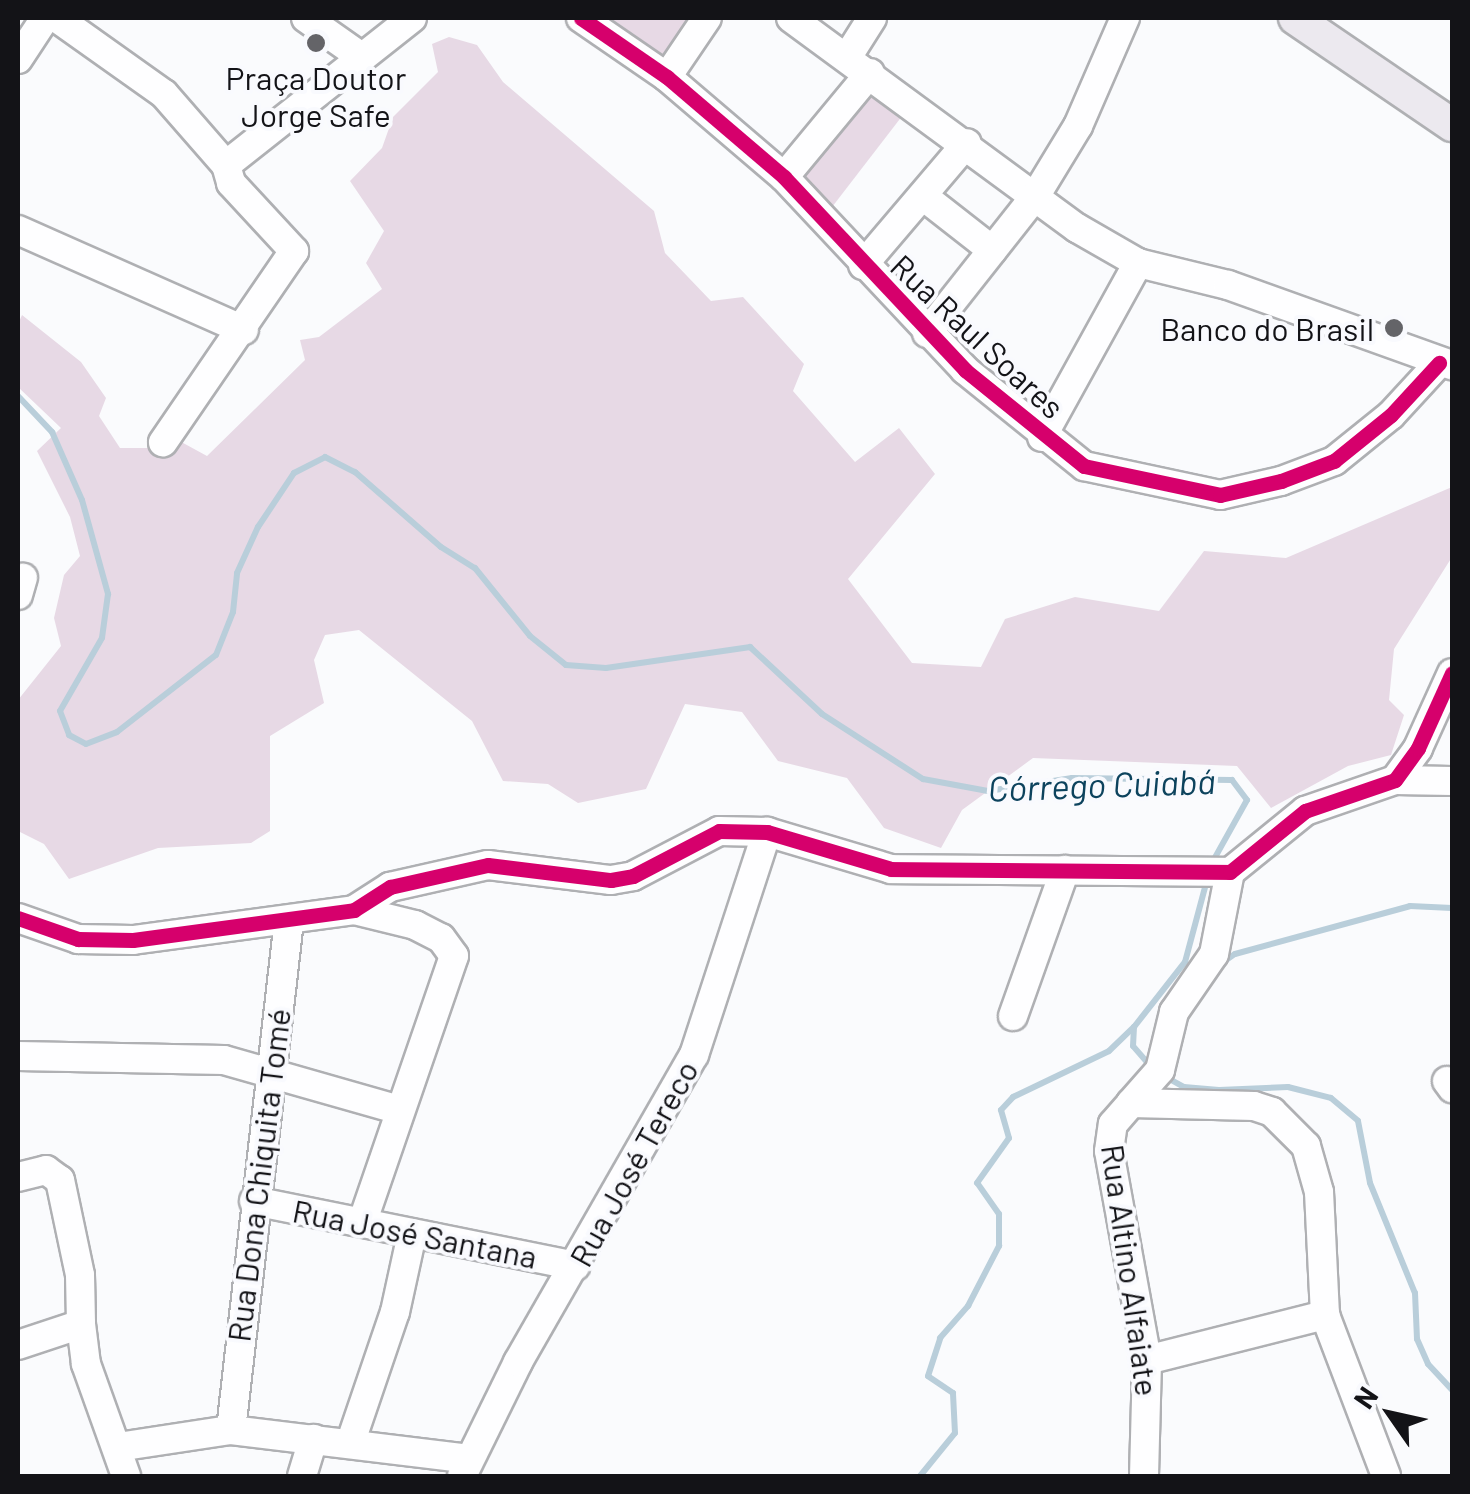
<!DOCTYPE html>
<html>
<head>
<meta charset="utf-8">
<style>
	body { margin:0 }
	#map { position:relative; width:1470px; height:1494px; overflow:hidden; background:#fafbfd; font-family:Barlow,sans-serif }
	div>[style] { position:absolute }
	.green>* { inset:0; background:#e7d9e5 }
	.stream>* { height:6px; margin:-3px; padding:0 3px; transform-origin:3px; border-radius:3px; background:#b9ceda }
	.roads { filter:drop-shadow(2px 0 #afb0b3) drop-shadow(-2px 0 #afb0b3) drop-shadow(0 2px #afb0b3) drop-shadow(0 -2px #afb0b3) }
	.minor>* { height:28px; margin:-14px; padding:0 14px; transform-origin:14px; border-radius:14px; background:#fefeff }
	.major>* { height:32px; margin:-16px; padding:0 16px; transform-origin:16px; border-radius:16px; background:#ece9ef }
	.cycleway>* { height:15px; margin:-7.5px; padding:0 7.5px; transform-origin:7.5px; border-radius:7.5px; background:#d6006c }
	.dots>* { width:28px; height:28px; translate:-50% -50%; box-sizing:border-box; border:5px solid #f9fafe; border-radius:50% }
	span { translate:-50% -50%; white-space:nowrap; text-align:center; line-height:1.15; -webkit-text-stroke:8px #f9fafe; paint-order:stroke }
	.poi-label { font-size:32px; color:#131317 }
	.right { translate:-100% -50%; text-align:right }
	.street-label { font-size:32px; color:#131317 }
	.water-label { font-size:35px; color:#0d435d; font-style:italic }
	.frame { position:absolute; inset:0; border:20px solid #131317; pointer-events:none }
	.north { position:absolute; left:1340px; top:1364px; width:100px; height:100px; -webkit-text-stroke:8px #f9fafe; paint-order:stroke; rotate:304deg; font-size:28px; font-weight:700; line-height:40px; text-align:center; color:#131317 }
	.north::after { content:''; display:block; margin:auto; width:35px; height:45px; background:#131317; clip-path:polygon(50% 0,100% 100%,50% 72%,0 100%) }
</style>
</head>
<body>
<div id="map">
	<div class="green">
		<i style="clip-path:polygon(611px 18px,690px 18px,661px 59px,608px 22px)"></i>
		<i style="clip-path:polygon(449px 37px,477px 45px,503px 82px,654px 211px,665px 253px,711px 301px,743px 297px,804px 364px,793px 391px,855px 462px,899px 428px,935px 474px,848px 579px,912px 663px,981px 667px,1005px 619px,1075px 597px,1159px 611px,1204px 551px,1286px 558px,1452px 487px,1452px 557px,1394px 649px,1389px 700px,1404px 715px,1391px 755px,1348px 766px,1271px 808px,1237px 766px,1033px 758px,962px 810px,941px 848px,884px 828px,847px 778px,778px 761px,742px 712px,685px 704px,646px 789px,578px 803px,548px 784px,503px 781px,472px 721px,359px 630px,325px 635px,314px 660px,324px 703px,270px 736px,270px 831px,251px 843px,158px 848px,69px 879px,44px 844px,18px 831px,18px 700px,61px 646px,54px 618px,64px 575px,80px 556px,70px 517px,37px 451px,61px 428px,18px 387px,18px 324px,22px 315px,81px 362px,106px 398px,99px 416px,120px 448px,165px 448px,174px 438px,207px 456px,305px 360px,300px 340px,319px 337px,382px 289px,366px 263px,384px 231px,350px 181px,382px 148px,393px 117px,438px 72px,432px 44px)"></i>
		<i style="clip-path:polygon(880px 89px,906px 111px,829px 211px,798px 175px,863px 97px)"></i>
	</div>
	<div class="stream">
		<i style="left:18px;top:396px;width:50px;rotate:46.6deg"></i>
		<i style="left:52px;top:432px;width:74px;rotate:66.2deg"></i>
		<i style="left:82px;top:500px;width:98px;rotate:74.5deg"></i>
		<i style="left:108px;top:594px;width:44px;rotate:97.8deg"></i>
		<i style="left:102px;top:638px;width:84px;rotate:119.9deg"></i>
		<i style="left:60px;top:711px;width:26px;rotate:69deg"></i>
		<i style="left:69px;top:735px;width:19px;rotate:28deg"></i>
		<i style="left:86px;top:744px;width:33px;rotate:-21deg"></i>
		<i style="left:117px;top:732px;width:125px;rotate:-37.9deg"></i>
		<i style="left:216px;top:655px;width:46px;rotate:-68.4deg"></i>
		<i style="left:233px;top:612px;width:39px;rotate:-84deg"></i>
		<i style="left:237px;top:573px;width:51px;rotate:-65.5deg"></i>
		<i style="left:258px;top:527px;width:65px;rotate:-56.3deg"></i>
		<i style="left:294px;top:473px;width:35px;rotate:-27deg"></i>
		<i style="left:325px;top:457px;width:34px;rotate:27deg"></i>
		<i style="left:355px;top:472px;width:114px;rotate:41.1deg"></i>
		<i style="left:441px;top:547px;width:40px;rotate:32deg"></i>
		<i style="left:475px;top:568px;width:87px;rotate:51deg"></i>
		<i style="left:530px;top:636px;width:46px;rotate:38.9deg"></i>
		<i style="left:566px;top:665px;width:40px;rotate:4.3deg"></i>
		<i style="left:606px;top:668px;width:146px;rotate:-8.3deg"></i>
		<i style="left:750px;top:647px;width:98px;rotate:42.9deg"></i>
		<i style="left:822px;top:714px;width:120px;rotate:32.8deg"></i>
		<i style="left:923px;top:779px;width:66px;rotate:10.5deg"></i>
		<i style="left:988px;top:791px;width:85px;rotate:-8.8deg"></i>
		<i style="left:1072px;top:778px;width:160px;rotate:0.7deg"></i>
		<i style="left:1232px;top:780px;width:25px;rotate:53deg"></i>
		<i style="left:1247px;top:800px;width:72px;rotate:119.1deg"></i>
		<i style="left:1219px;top:965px;width:19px;rotate:-35deg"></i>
		<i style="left:1235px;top:954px;width:181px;rotate:-15.3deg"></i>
		<i style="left:1410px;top:906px;width:42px;rotate:2.7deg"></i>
		<i style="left:1153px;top:1069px;width:30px;rotate:-131deg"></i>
		<i style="left:1133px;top:1046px;width:19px;rotate:-87deg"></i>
		<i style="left:1134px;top:1027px;width:83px;rotate:-51.9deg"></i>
		<i style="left:1185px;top:962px;width:85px;rotate:-75deg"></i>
		<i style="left:1164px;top:1076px;width:23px;rotate:29deg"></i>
		<i style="left:1184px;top:1087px;width:35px;rotate:5deg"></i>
		<i style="left:1219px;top:1090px;width:69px;rotate:-2.5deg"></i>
		<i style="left:1288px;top:1087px;width:44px;rotate:14.3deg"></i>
		<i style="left:1331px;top:1098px;width:35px;rotate:40deg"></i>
		<i style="left:1358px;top:1121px;width:63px;rotate:79deg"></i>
		<i style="left:1370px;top:1183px;width:119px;rotate:67.8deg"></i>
		<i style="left:1415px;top:1293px;width:46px;rotate:87.5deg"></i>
		<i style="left:1417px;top:1339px;width:27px;rotate:66deg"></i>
		<i style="left:1428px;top:1364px;width:35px;rotate:47deg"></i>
		<i style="left:920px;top:1476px;width:55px;rotate:-50.9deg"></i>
		<i style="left:955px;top:1433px;width:40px;rotate:-92.9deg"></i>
		<i style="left:953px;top:1393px;width:30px;rotate:-146deg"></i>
		<i style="left:928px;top:1376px;width:40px;rotate:-72deg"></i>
		<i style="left:940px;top:1338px;width:43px;rotate:-48.8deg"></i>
		<i style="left:968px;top:1306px;width:68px;rotate:-62.7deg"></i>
		<i style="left:999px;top:1246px;width:32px;rotate:-90deg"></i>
		<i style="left:999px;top:1214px;width:38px;rotate:-125deg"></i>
		<i style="left:977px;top:1183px;width:55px;rotate:-54.6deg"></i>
		<i style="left:1009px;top:1138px;width:29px;rotate:-106deg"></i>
		<i style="left:1001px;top:1110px;width:18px;rotate:-47deg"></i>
		<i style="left:1013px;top:1097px;width:106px;rotate:-25.6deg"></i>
		<i style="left:1109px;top:1051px;width:35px;rotate:-44deg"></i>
	</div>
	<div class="roads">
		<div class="minor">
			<i style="left:57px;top:18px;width:131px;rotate:35.4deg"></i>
			<i style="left:164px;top:94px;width:94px;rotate:48.9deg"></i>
			<i style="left:226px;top:165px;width:19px;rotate:74deg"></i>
			<i style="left:231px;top:183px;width:93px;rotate:47.2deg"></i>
			<i style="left:294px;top:251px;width:232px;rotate:124.4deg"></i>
			<i style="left:306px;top:18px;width:66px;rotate:35.1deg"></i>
			<i style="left:581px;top:18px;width:104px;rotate:34.5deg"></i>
			<i style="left:667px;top:77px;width:154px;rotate:40.5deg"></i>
			<i style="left:784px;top:177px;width:265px;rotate:46.8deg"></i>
			<i style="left:965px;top:370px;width:153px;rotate:38.9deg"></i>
			<i style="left:1084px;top:466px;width:139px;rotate:12deg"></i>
			<i style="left:1220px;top:495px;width:63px;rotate:-12.9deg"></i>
			<i style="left:1281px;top:481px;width:57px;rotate:-20.7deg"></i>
			<i style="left:1334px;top:461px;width:73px;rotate:-38.9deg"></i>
			<i style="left:1391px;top:415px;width:71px;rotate:-47.3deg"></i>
			<i style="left:791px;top:18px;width:355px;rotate:36.3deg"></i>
			<i style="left:1077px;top:228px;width:70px;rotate:29.8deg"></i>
			<i style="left:1138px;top:263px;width:93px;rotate:13.7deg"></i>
			<i style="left:1228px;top:285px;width:238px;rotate:19.7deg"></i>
			<i style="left:848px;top:56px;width:45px;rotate:-57.7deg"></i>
			<i style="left:18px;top:59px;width:49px;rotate:-56.6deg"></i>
			<i style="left:667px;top:77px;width:71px;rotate:-55.9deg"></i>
			<i style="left:226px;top:165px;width:237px;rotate:-38.3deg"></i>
			<i style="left:784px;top:177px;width:135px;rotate:-50.4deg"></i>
			<i style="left:923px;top:196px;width:88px;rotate:38deg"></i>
			<i style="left:18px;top:230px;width:247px;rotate:23.9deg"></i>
			<i style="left:863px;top:265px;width:160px;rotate:-49.6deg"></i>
			<i style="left:927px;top:333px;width:176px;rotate:-51.7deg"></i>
			<i style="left:1036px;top:195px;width:81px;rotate:-58.7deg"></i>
			<i style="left:1078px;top:126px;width:118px;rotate:-66.5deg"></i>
			<i style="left:1042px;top:437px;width:199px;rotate:-61.1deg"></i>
			<i style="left:18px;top:595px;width:18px;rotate:-74deg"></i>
			<i style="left:1395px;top:780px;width:57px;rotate:1deg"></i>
			<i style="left:354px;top:910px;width:63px;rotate:13.8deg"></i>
			<i style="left:415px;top:925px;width:29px;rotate:27deg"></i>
			<i style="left:441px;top:938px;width:22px;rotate:54deg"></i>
			<i style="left:454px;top:956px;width:282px;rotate:109deg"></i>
			<i style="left:18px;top:918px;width:64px;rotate:19.3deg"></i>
			<i style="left:78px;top:939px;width:55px;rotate:1deg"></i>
			<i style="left:133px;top:940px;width:223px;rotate:-7.7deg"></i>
			<i style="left:354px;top:910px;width:43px;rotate:-32.6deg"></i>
			<i style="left:390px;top:887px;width:100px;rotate:-12.7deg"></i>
			<i style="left:488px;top:865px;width:124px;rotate:7deg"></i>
			<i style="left:611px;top:880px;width:22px;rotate:-10deg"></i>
			<i style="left:633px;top:876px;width:97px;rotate:-27.6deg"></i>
			<i style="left:719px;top:831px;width:48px;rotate:1.2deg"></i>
			<i style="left:767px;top:832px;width:129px;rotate:16.6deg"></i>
			<i style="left:891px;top:869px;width:339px;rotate:0.5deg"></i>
			<i style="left:1230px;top:872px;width:97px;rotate:-39.1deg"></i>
			<i style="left:1305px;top:811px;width:95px;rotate:-19deg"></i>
			<i style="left:1395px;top:780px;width:39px;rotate:-54deg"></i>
			<i style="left:1418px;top:748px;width:82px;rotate:-65.6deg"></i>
			<i style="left:1013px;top:1016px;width:155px;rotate:-70.4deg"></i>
			<i style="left:18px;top:1056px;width:206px;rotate:1.1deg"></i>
			<i style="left:224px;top:1060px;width:183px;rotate:15.9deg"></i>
			<i style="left:1447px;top:1081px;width:9px;rotate:54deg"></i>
			<i style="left:1131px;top:1103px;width:44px;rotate:-48.7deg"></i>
			<i style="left:1160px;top:1070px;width:60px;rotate:-76.4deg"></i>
			<i style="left:1174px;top:1012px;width:70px;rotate:-55.4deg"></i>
			<i style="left:1214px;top:954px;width:84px;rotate:-79deg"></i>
			<i style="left:18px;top:1177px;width:29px;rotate:-14deg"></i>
			<i style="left:46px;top:1170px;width:17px;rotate:36deg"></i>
			<i style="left:60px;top:1180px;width:97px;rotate:78.1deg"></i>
			<i style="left:80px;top:1275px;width:49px;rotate:88.8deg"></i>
			<i style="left:254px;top:1201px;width:328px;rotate:11.4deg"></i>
			<i style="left:18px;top:1345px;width:66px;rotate:-18.4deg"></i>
			<i style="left:81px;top:1324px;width:40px;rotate:82.9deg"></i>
			<i style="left:86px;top:1364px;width:119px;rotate:70.3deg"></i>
			<i style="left:1147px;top:1360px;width:184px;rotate:-14.2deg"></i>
			<i style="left:231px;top:1430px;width:513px;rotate:-83.51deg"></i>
			<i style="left:351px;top:1441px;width:136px;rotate:-71.2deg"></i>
			<i style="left:395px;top:1312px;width:80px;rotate:-77.7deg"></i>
			<i style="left:118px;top:1447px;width:114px;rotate:-8.6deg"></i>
			<i style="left:231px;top:1430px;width:240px;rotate:6.9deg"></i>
			<i style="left:302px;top:1476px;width:39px;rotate:-73deg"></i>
			<i style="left:462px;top:1476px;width:127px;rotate:-63.8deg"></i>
			<i style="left:518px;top:1362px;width:354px;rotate:-60.2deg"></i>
			<i style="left:694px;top:1055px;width:235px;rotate:-71.9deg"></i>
			<i style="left:1144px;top:1476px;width:116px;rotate:-88.5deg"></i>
			<i style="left:1147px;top:1360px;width:212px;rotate:-100.3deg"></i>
			<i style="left:1109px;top:1151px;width:27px;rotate:-82deg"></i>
			<i style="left:1113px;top:1124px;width:28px;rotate:-49deg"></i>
			<i style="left:1131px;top:1103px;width:123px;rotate:1.4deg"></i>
			<i style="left:1254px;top:1106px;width:19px;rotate:18deg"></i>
			<i style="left:1272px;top:1112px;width:48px;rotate:45deg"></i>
			<i style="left:1306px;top:1146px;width:48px;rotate:74.2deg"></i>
			<i style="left:1319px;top:1192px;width:123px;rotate:87.2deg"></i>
			<i style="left:1325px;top:1315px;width:172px;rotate:69.2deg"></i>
		</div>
		<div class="major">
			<i style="left:1295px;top:18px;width:190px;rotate:34.3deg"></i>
		</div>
	</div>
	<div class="cycleway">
		<i style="left:581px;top:18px;width:104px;rotate:34.5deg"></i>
		<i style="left:667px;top:77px;width:154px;rotate:40.5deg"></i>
		<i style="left:784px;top:177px;width:265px;rotate:46.8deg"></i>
		<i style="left:965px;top:370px;width:153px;rotate:38.9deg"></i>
		<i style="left:1084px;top:466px;width:139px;rotate:12deg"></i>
		<i style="left:1220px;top:495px;width:63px;rotate:-12.9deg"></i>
		<i style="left:1281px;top:481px;width:57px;rotate:-20.7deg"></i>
		<i style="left:1334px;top:461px;width:73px;rotate:-38.9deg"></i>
		<i style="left:1391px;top:415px;width:71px;rotate:-47.3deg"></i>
		<i style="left:18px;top:918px;width:64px;rotate:19.3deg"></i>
		<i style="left:78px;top:939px;width:55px;rotate:1deg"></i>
		<i style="left:133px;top:940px;width:223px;rotate:-7.7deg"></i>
		<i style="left:354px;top:910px;width:43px;rotate:-32.6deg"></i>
		<i style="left:390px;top:887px;width:100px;rotate:-12.7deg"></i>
		<i style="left:488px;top:865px;width:124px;rotate:7deg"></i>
		<i style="left:611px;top:880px;width:22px;rotate:-10deg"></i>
		<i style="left:633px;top:876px;width:97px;rotate:-27.6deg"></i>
		<i style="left:719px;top:831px;width:48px;rotate:1.2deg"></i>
		<i style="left:767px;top:832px;width:129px;rotate:16.6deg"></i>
		<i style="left:891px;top:869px;width:339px;rotate:0.5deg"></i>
		<i style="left:1230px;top:872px;width:97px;rotate:-39.1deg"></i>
		<i style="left:1305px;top:811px;width:95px;rotate:-19deg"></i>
		<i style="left:1395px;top:780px;width:39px;rotate:-54deg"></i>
		<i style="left:1418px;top:748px;width:82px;rotate:-65.6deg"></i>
	</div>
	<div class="dots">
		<i style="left:316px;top:43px;background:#646468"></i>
		<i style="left:1394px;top:328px;background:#646468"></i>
	</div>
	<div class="poi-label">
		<span style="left:316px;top:96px">Praça Doutor<br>Jorge Safe</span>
		<span class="right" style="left:1374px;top:328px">Banco do Brasil</span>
	</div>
	<div class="street-label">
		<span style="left:978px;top:336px;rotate:43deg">Rua Raul Soares</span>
		<span style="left:633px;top:1163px;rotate:-61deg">Rua José Tereco</span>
		<span style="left:258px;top:1175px;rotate:-83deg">Rua Dona Chiquita Tomé</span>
		<span style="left:415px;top:1233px;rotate:11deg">Rua José Santana</span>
		<span style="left:1131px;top:1270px;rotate:82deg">Rua Altino Alfaiate</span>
	</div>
	<div class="water-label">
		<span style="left:1101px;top:784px;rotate:-2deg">Córrego Cuiabá</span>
	</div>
	<div class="frame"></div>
	<div class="north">N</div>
</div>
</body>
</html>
